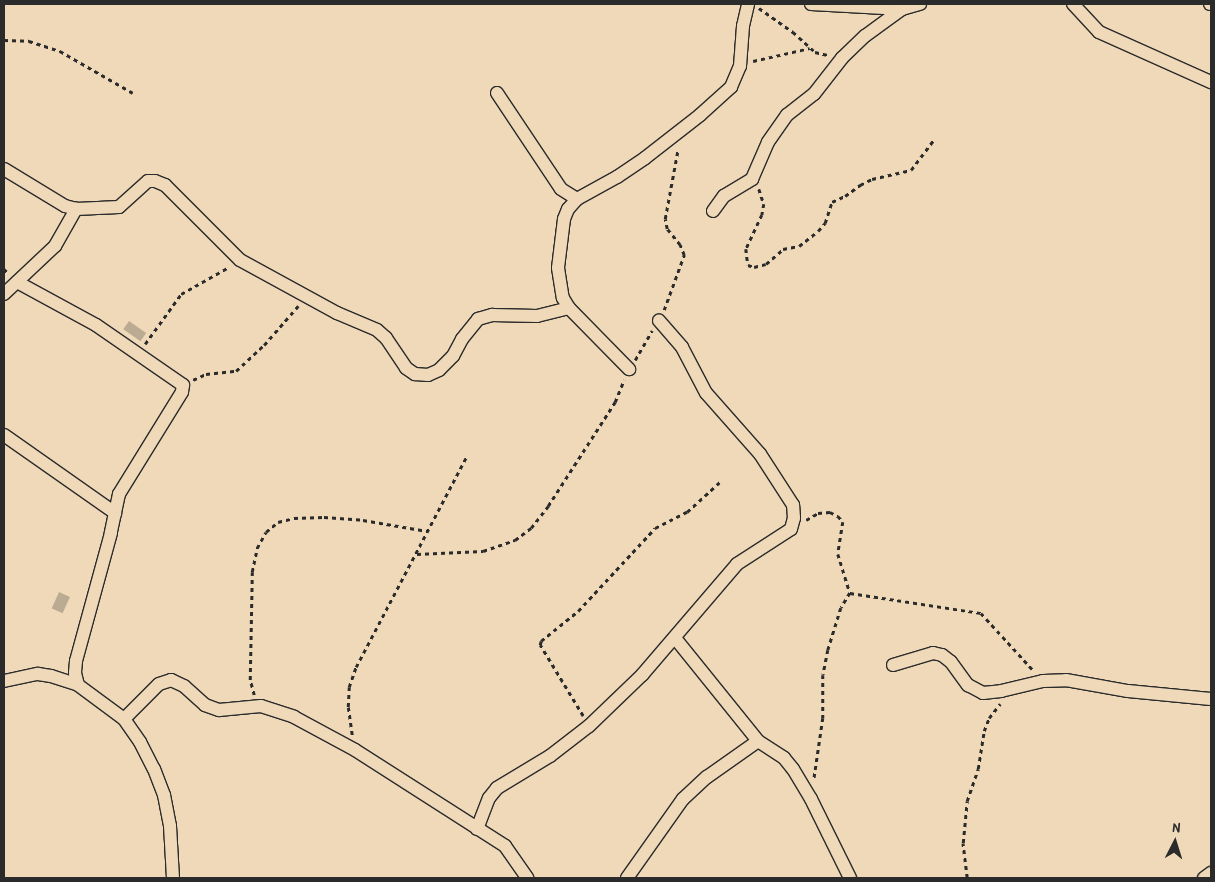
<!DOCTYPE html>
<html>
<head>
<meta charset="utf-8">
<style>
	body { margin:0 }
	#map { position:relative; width:1215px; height:882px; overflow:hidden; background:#efd9b8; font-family:"Patrick Hand",sans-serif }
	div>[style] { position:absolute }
	.building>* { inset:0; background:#bcab93; transform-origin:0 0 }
	.path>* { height:2.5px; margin-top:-1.25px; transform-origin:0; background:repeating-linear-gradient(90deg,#2b2b2b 0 4px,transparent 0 8px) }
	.roads { filter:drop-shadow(1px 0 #2b2b2b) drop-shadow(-1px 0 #2b2b2b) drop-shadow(0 1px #2b2b2b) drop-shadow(0 -1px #2b2b2b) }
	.street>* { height:12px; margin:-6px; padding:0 6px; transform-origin:6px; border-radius:6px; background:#efd9b8 }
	span { translate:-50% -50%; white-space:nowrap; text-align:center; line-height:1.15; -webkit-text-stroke:5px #efd9b8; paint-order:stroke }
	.frame { position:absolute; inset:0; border:5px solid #2b2b2b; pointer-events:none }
	.north { position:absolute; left:1150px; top:817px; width:50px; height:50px; -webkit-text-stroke:4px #efd9b8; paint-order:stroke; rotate:5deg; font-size:14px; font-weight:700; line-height:20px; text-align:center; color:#2b2b2b }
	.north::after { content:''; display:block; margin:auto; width:18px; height:22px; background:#2b2b2b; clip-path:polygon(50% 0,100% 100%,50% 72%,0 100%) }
</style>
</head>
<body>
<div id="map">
	<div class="building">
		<i style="left:129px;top:321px;width:21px;height:10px;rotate:35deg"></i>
		<i style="left:59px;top:592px;width:12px;height:18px;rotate:24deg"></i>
	</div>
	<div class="path">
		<i style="left:759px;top:8px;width:42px;rotate:35.2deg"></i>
		<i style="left:793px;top:32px;width:30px;rotate:42deg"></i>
		<i style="left:815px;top:52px;width:13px;rotate:13deg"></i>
		<i style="left:4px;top:40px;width:25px;rotate:2deg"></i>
		<i style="left:29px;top:41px;width:33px;rotate:18deg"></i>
		<i style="left:60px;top:51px;width:84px;rotate:29.9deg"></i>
		<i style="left:753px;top:61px;width:58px;rotate:-12.8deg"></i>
		<i style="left:759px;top:189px;width:16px;rotate:72deg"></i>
		<i style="left:764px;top:204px;width:11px;rotate:100deg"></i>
		<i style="left:762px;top:215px;width:38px;rotate:115deg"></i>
		<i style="left:746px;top:249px;width:16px;rotate:83deg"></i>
		<i style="left:748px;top:265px;width:6px;rotate:18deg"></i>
		<i style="left:754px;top:267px;width:12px;rotate:-14deg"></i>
		<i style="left:766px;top:264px;width:23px;rotate:-41deg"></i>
		<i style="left:783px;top:249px;width:16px;rotate:-11deg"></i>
		<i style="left:799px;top:246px;width:24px;rotate:-38deg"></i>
		<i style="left:818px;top:231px;width:11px;rotate:-49deg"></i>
		<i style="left:825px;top:223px;width:22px;rotate:-72deg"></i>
		<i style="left:832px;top:202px;width:14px;rotate:-25deg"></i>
		<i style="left:845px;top:196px;width:19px;rotate:-36deg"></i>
		<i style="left:860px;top:185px;width:13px;rotate:-27deg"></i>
		<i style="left:872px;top:179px;width:40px;rotate:-13deg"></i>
		<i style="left:911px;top:170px;width:39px;rotate:-53deg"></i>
		<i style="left:4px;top:269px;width:7px;rotate:45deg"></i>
		<i style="left:664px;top:310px;width:59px;rotate:-70deg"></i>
		<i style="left:684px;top:255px;width:11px;rotate:-112deg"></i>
		<i style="left:680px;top:245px;width:21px;rotate:-129deg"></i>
		<i style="left:667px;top:229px;width:10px;rotate:-101deg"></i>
		<i style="left:665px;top:219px;width:71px;rotate:-79.5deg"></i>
		<i style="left:145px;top:344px;width:62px;rotate:-54.2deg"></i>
		<i style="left:181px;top:294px;width:55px;rotate:-29.4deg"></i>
		<i style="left:635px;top:360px;width:34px;rotate:-60deg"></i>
		<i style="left:193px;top:380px;width:14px;rotate:-25deg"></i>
		<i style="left:206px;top:374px;width:30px;rotate:-6deg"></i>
		<i style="left:236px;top:371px;width:38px;rotate:-43deg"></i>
		<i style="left:264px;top:345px;width:52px;rotate:-48.9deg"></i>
		<i style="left:806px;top:520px;width:14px;rotate:-30deg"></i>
		<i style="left:818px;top:513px;width:12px;rotate:-5deg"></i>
		<i style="left:830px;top:512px;width:9px;rotate:27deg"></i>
		<i style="left:838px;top:516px;width:8px;rotate:50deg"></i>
		<i style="left:843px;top:522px;width:32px;rotate:99deg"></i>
		<i style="left:838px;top:554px;width:41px;rotate:72.9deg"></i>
		<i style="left:850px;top:593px;width:17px;rotate:121deg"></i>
		<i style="left:841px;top:608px;width:44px;rotate:107.2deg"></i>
		<i style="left:828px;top:650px;width:25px;rotate:101deg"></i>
		<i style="left:823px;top:675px;width:43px;rotate:90deg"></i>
		<i style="left:823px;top:718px;width:63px;rotate:98.3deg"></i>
		<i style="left:417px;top:554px;width:66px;rotate:-2.6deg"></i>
		<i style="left:483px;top:551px;width:34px;rotate:-19deg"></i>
		<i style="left:515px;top:540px;width:20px;rotate:-37deg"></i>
		<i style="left:531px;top:528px;width:28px;rotate:-52deg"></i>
		<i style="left:548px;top:506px;width:124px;rotate:-57.2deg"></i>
		<i style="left:615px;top:402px;width:24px;rotate:-68deg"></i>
		<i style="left:850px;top:593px;width:133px;rotate:8.7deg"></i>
		<i style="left:981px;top:613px;width:79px;rotate:47.6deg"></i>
		<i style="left:254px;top:695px;width:16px;rotate:-105deg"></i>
		<i style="left:250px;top:680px;width:108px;rotate:-88.9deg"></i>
		<i style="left:252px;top:572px;width:25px;rotate:-78deg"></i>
		<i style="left:257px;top:548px;width:18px;rotate:-61deg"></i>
		<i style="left:266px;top:532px;width:16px;rotate:-40deg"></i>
		<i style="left:278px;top:522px;width:16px;rotate:-14deg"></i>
		<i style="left:294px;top:518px;width:30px;rotate:-2deg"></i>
		<i style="left:324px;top:517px;width:39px;rotate:4deg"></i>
		<i style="left:363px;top:520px;width:65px;rotate:9.8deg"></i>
		<i style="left:583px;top:716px;width:83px;rotate:-121.2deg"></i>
		<i style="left:540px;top:645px;width:4px;rotate:-76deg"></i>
		<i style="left:541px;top:641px;width:48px;rotate:-39deg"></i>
		<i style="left:578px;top:611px;width:113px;rotate:-47.1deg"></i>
		<i style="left:655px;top:528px;width:36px;rotate:-27deg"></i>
		<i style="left:687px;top:512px;width:46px;rotate:-42.4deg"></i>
		<i style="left:352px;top:735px;width:28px;rotate:-98deg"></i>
		<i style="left:348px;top:707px;width:20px;rotate:-87deg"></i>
		<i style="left:349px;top:687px;width:21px;rotate:-71deg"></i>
		<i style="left:356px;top:667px;width:238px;rotate:-62.3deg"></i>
		<i style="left:967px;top:878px;width:35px;rotate:-97deg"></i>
		<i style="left:963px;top:843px;width:42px;rotate:-84.6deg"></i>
		<i style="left:967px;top:801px;width:34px;rotate:-71deg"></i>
		<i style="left:978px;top:769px;width:38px;rotate:-81deg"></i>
		<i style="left:984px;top:731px;width:14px;rotate:-69deg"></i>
		<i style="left:989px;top:718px;width:18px;rotate:-52deg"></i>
	</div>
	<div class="roads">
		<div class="street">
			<i style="left:811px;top:4px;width:91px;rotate:3.1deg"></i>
			<i style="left:902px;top:9px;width:19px;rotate:-16deg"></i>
			<i style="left:1073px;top:4px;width:38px;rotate:47deg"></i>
			<i style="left:1099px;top:32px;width:123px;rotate:24.1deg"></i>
			<i style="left:1210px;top:4px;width:1px"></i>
			<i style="left:497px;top:93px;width:115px;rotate:56.3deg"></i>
			<i style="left:561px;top:189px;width:19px;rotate:32deg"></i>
			<i style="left:577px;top:199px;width:46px;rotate:-28.8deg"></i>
			<i style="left:617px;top:177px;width:34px;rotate:-34deg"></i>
			<i style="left:645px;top:158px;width:70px;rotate:-38deg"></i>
			<i style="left:700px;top:115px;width:42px;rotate:-42.1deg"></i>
			<i style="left:731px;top:87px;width:23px;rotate:-67deg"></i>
			<i style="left:740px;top:66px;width:40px;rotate:-85.7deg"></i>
			<i style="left:743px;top:26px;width:23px;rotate:-77deg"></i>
			<i style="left:4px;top:169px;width:71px;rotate:31.2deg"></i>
			<i style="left:65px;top:206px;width:11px;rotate:15deg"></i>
			<i style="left:76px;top:209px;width:43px;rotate:-2.7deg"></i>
			<i style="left:119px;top:207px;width:39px;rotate:-42deg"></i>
			<i style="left:148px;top:181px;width:7px"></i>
			<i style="left:155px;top:181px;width:11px;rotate:22deg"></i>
			<i style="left:165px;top:185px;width:106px;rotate:45deg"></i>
			<i style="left:240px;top:260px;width:111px;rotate:28.7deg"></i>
			<i style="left:337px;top:313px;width:43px;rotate:23deg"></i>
			<i style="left:377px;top:330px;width:12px;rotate:42deg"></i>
			<i style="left:386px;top:338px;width:36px;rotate:56deg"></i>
			<i style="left:406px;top:368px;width:11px;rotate:34deg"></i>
			<i style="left:415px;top:374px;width:13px;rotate:4deg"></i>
			<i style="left:428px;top:375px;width:12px;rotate:-24deg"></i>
			<i style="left:439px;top:370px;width:20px;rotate:-45deg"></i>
			<i style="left:453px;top:356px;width:19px;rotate:-62deg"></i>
			<i style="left:462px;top:339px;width:26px;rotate:-51deg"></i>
			<i style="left:478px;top:319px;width:15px;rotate:-16deg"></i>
			<i style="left:492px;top:315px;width:45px;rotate:1.3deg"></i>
			<i style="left:537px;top:316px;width:33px;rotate:-14deg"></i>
			<i style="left:577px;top:199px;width:13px;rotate:132deg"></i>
			<i style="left:568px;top:209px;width:11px;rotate:112deg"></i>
			<i style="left:564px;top:219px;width:49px;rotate:97deg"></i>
			<i style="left:558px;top:268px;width:30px;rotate:81deg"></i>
			<i style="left:563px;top:298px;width:12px;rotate:59deg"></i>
			<i style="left:569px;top:308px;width:86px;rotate:45.5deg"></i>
			<i style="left:713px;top:211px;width:19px;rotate:-54deg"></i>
			<i style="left:724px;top:196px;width:33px;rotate:-31deg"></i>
			<i style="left:752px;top:179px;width:40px;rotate:-66.6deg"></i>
			<i style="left:768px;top:142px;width:33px;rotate:-55deg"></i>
			<i style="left:787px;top:115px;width:34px;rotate:-38deg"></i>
			<i style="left:814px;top:94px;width:46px;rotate:-52.1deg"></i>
			<i style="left:842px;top:58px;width:32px;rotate:-44deg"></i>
			<i style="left:865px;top:36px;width:46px;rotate:-36.1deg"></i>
			<i style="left:17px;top:282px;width:90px;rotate:28.6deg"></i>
			<i style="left:96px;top:325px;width:106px;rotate:34.6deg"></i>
			<i style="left:183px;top:385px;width:7px;rotate:98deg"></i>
			<i style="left:182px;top:392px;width:120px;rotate:121.7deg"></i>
			<i style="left:119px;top:494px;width:40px;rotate:102deg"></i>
			<i style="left:111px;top:533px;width:133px;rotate:105.3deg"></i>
			<i style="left:76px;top:661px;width:12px;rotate:95deg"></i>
			<i style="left:75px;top:673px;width:12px;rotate:76deg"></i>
			<i style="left:4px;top:294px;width:70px;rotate:-43.3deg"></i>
			<i style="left:55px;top:246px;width:43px;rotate:-60.4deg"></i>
			<i style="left:4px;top:435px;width:136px;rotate:35.1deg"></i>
			<i style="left:675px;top:638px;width:132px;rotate:51.1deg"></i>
			<i style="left:758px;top:741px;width:31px;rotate:33deg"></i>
			<i style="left:784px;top:758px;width:14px;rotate:51deg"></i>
			<i style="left:793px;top:769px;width:35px;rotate:59deg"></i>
			<i style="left:811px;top:799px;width:88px;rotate:63.7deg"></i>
			<i style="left:893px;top:665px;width:42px;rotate:-16.7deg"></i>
			<i style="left:933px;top:653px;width:9px;rotate:13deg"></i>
			<i style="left:942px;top:655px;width:11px;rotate:38deg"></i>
			<i style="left:951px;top:662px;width:29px;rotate:54deg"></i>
			<i style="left:968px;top:685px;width:17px;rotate:28deg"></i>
			<i style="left:983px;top:693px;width:18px;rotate:-6deg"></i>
			<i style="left:1001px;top:691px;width:43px;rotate:-13.4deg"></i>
			<i style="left:1043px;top:681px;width:23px;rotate:-2deg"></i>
			<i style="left:1066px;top:680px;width:63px;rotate:10.1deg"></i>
			<i style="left:1128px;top:691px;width:83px;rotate:5.5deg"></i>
			<i style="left:4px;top:681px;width:35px;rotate:-12deg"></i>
			<i style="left:38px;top:674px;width:13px;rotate:9deg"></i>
			<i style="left:51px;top:676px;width:28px;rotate:18deg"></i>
			<i style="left:78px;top:685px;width:57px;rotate:36.5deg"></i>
			<i style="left:124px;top:719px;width:28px;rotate:55deg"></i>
			<i style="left:140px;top:742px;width:30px;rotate:63deg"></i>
			<i style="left:154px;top:769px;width:28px;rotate:69deg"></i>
			<i style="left:164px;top:795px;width:32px;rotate:79deg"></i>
			<i style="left:170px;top:826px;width:52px;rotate:86.7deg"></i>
			<i style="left:124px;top:719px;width:49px;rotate:-45deg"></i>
			<i style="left:159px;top:684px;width:13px;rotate:-18deg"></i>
			<i style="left:171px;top:680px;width:14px;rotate:25deg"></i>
			<i style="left:184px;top:686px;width:28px;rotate:42deg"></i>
			<i style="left:205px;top:705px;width:15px;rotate:20deg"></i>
			<i style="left:219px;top:710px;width:42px;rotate:-5.4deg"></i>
			<i style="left:261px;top:706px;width:35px;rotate:18deg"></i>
			<i style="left:294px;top:717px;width:69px;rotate:28.4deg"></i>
			<i style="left:355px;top:750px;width:178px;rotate:32.6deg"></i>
			<i style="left:505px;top:846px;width:39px;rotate:55deg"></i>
			<i style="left:477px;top:829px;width:33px;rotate:-69deg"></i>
			<i style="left:489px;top:798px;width:13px;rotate:-51deg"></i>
			<i style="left:497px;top:788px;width:62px;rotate:-31.1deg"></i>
			<i style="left:550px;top:756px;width:49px;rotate:-37.6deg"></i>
			<i style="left:589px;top:726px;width:74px;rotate:-43.9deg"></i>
			<i style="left:642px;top:675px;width:146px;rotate:-49.4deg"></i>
			<i style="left:737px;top:564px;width:64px;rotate:-32.9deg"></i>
			<i style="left:791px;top:529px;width:11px;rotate:-75deg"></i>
			<i style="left:794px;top:518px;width:13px;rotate:-94deg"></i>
			<i style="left:793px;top:505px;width:61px;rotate:-122.9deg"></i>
			<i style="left:760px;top:454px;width:81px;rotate:-131.5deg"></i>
			<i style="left:706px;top:393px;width:52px;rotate:-117.6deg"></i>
			<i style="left:682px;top:347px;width:35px;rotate:-131deg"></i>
			<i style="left:627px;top:878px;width:97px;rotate:-54.7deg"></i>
			<i style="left:683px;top:799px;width:33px;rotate:-43deg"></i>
			<i style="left:707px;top:777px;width:62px;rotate:-35.2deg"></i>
			<i style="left:1204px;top:878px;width:9px;rotate:-36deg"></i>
		</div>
	</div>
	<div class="frame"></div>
	<div class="north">N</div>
</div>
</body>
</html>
